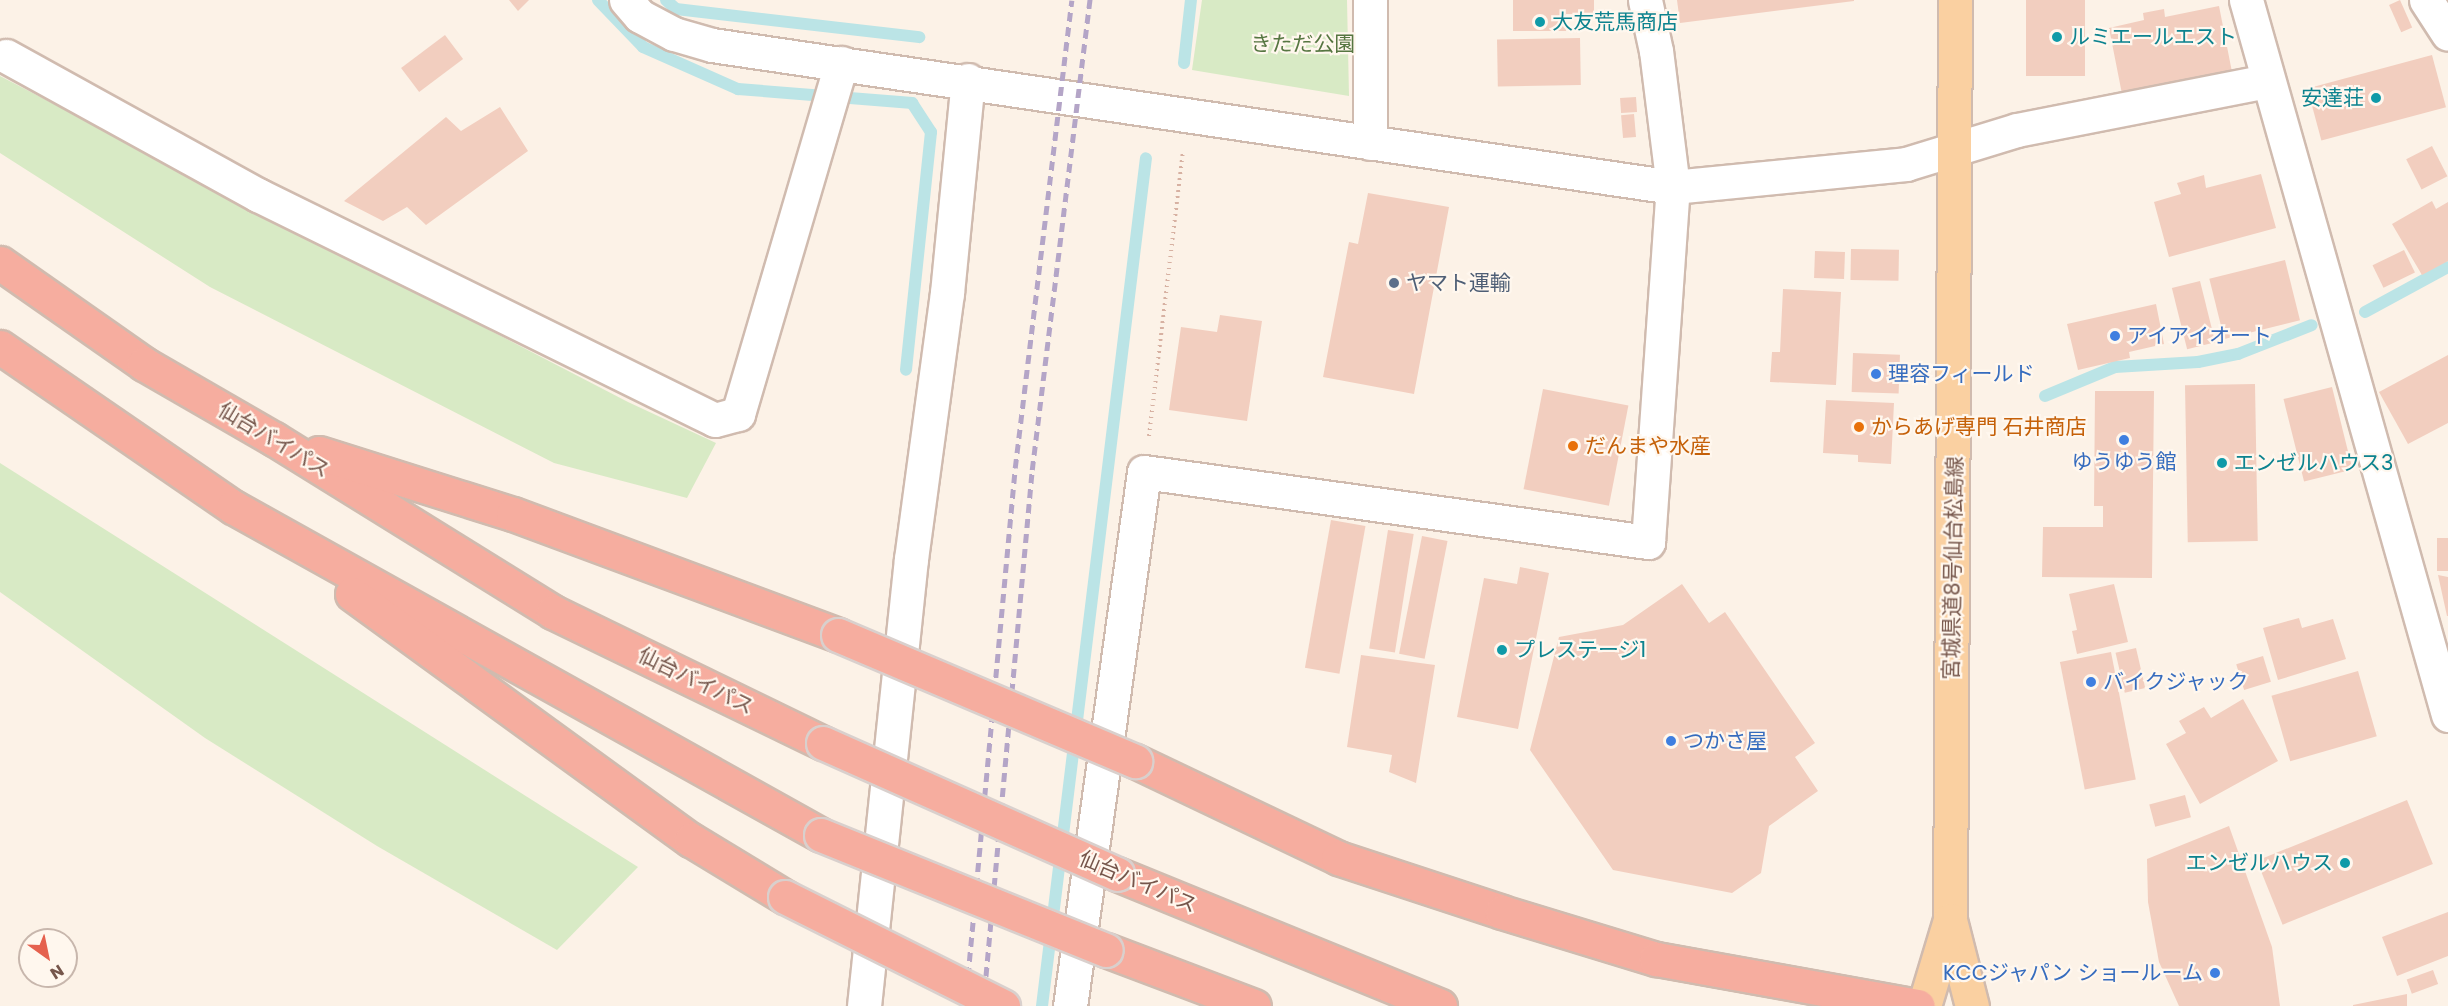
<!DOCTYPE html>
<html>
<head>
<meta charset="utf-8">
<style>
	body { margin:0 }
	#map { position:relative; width:2448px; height:1006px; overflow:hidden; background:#fcf2e7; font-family:Poppins,"Noto Sans JP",sans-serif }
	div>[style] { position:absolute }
	.green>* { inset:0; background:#d8eac5 }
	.stream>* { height:12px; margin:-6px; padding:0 6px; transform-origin:6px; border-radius:6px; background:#bbe4e6 }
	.building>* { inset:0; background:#f2cebf; transform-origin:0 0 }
	.path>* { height:4px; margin-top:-2px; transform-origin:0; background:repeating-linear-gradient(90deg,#d7b1a2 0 1.5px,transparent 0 6px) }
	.roads { filter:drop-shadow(2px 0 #d0bbaf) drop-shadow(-2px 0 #d0bbaf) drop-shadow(0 2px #d0bbaf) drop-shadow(0 -2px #d0bbaf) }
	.minor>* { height:33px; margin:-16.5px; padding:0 16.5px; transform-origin:16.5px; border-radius:16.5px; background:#fff }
	.major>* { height:33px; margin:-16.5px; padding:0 16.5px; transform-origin:16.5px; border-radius:16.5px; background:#fad0a1 }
	.highway>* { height:33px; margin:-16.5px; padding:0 16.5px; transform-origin:16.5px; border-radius:16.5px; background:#f6ad9f }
	.rail>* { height:4.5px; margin-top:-2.25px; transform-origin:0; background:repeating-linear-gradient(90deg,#b4a5c7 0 9px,transparent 0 15px) }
	.bridges { filter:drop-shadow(2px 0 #d9d0cd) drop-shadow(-2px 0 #d9d0cd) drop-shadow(0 2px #d9d0cd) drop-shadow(0 -2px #d9d0cd) }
	.highway-bridge>* { height:33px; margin:-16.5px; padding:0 16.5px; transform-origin:16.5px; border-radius:16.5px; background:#f6ad9f }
	.dots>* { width:16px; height:16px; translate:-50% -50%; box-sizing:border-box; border:3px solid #fff7ee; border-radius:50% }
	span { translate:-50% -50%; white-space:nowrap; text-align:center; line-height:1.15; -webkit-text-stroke:4.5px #fff7ee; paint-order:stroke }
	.culture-label { font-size:21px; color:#0d838f }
	.left { translate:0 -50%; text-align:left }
	.right { translate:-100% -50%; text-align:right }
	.park-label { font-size:21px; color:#567641 }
	.service-label { font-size:21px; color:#4e5e75 }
	.shop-label { font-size:21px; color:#366cbe }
	.food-label { font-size:21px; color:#c56008 }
	.street-label { font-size:21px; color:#76564b }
	.north { position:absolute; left:18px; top:928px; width:60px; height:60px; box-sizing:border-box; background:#fff7ee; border:2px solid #c8b7ad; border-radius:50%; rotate:147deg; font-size:16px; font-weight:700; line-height:24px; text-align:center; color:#76564b }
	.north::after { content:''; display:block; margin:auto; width:21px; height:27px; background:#e5614e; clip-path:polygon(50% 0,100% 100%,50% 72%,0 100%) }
</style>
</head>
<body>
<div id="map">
	<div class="green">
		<i style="clip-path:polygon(1202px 0,1347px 0,1349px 96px,1192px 70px)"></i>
		<i style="clip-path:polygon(0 76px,628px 402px,716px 443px,687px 498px,554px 463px,210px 287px,0 153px)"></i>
		<i style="clip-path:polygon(0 463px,638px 867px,557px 950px,377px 846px,205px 738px,0 592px)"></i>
	</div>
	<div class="stream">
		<i style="left:598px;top:0;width:65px;rotate:46.2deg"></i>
		<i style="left:643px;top:47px;width:104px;rotate:23.9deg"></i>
		<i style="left:738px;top:89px;width:175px;rotate:4.6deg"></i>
		<i style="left:912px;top:103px;width:35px;rotate:57deg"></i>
		<i style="left:931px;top:132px;width:239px;rotate:96deg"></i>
		<i style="left:666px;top:0;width:13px;rotate:42deg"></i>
		<i style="left:676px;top:9px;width:245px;rotate:6.6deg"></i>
		<i style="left:1184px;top:63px;width:63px;rotate:-83.7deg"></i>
		<i style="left:2365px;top:312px;width:94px;rotate:-28.5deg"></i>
		<i style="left:2045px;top:396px;width:76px;rotate:-22.5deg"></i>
		<i style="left:2115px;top:367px;width:83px;rotate:-3.4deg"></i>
		<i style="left:2198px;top:362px;width:41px;rotate:-11.3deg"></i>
		<i style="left:2238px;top:354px;width:79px;rotate:-21.4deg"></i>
		<i style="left:1042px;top:1006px;width:854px;rotate:-83.01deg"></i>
	</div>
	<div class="building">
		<i style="clip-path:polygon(509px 0,529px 0,518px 11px)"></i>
		<i style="clip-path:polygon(1513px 0,1594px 0,1594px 14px,1566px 14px,1566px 31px,1513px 31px)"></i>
		<i style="clip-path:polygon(1677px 0,1854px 0,1854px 1px,1680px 23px)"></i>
		<i style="left:2026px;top:0;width:59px;height:76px"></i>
		<i style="left:2400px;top:0;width:30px;height:12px;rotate:66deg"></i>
		<i style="clip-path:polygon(2219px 6px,2232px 72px,2122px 94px,2109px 28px,2144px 20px,2143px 13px,2164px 9px,2165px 17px)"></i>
		<i style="left:445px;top:35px;width:30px;height:55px;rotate:53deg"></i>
		<i style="left:1580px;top:38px;width:47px;height:83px;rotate:89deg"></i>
		<i style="left:2432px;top:55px;width:54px;height:129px;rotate:75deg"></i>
		<i style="left:1636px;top:97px;width:15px;height:16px;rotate:86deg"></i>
		<i style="clip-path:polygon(500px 107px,528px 151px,426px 225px,407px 207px,383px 221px,344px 201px,446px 117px,461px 131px)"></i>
		<i style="left:1634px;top:114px;width:23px;height:13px;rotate:85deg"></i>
		<i style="left:2432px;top:146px;width:34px;height:29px;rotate:63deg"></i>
		<i style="clip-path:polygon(2261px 174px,2276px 228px,2169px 257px,2154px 202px,2181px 194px,2177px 183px,2204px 175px,2206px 188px)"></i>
		<i style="clip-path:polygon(1368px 193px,1449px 207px,1414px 394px,1323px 377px,1349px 242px,1358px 244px)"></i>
		<i style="clip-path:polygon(2432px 201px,2436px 209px,2448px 202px,2448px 261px,2422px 275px,2392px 224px)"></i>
		<i style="left:1851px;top:249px;width:48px;height:31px;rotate:1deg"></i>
		<i style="left:2404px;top:250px;width:25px;height:35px;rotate:64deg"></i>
		<i style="left:1815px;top:251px;width:30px;height:27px;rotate:2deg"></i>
		<i style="left:2285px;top:260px;width:62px;height:78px;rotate:76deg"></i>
		<i style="left:2200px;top:281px;width:63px;height:29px;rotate:76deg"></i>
		<i style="clip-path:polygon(1783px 289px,1841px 292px,1836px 385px,1770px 382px,1772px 352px,1780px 352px)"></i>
		<i style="clip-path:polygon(2156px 304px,2164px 344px,2129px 352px,2130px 358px,2078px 370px,2067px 324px)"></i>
		<i style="clip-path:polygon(1220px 315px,1262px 321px,1247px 421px,1169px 410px,1181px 327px,1217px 332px)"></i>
		<i style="left:1853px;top:353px;width:47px;height:39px;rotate:2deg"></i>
		<i style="clip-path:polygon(2448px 355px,2448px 423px,2408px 444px,2379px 392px)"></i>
		<i style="left:2255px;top:384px;width:157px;height:70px;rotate:89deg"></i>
		<i style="left:2332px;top:387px;width:85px;height:50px;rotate:76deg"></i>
		<i style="left:1543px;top:389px;width:87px;height:102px;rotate:11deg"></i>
		<i style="clip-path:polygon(2095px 391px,2154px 391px,2152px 578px,2042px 577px,2043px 527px,2103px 527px,2103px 506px,2094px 506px)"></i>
		<i style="clip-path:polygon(1826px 400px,1894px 403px,1891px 464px,1858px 462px,1858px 455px,1823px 453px)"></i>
		<i style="left:1331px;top:520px;width:35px;height:150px;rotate:10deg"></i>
		<i style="left:1388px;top:530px;width:26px;height:120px;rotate:9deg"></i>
		<i style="left:1422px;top:536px;width:26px;height:120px;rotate:11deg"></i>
		<i style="left:2437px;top:538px;width:11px;height:33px"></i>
		<i style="clip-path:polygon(1520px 567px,1549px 573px,1518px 729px,1457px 717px,1484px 578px,1517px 584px)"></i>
		<i style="clip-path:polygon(2438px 575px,2448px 577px,2448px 616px,2447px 616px)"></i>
		<i style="clip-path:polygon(1682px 584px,1709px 623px,1725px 612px,1815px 743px,1795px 757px,1818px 791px,1769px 826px,1761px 873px,1732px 893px,1613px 870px,1530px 750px,1559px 637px,1623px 625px)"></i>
		<i style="clip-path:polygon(2114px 584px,2128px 642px,2077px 654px,2072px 631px,2077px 630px,2069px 594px)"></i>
		<i style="clip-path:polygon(2299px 618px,2302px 628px,2333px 619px,2346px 659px,2278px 680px,2263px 628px)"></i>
		<i style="left:2136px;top:648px;width:41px;height:21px;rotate:77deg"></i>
		<i style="left:2111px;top:652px;width:130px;height:52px;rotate:79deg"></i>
		<i style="clip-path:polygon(1361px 655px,1435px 665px,1416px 783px,1389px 772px,1392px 755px,1347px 747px)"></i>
		<i style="left:2263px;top:656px;width:27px;height:28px;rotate:73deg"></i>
		<i style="left:2358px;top:671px;width:68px;height:90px;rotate:74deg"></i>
		<i style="clip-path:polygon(2243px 699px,2278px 761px,2200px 804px,2166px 744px,2186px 733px,2179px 721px,2204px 707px,2211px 718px)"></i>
		<i style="left:2185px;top:795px;width:23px;height:37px;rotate:75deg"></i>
		<i style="left:2407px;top:800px;width:69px;height:162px;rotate:68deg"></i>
		<i style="clip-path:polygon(2229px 826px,2272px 947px,2280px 1006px,2179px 1006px,2159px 962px,2148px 902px,2147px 859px)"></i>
		<i style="clip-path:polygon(2448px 912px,2448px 956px,2397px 976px,2382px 937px)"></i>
		<i style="left:2433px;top:970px;width:15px;height:28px;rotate:70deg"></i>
		<i style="clip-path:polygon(2407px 994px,2407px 1006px,2353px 1006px,2353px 1005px)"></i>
	</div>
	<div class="path">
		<i style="left:1149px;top:436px;width:286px;rotate:-83.2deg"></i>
	</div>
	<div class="roads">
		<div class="minor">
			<i style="left:626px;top:0;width:21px;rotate:49deg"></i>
			<i style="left:640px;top:16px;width:38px;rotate:28deg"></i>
			<i style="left:674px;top:34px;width:40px;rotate:16deg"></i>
			<i style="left:712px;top:45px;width:971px;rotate:8.41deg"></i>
			<i style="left:1673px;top:187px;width:234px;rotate:-5.6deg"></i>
			<i style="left:1906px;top:164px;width:116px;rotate:-17deg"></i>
			<i style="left:2017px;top:130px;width:255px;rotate:-11.1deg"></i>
			<i style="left:2246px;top:0;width:743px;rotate:74.22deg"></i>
			<i style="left:2426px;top:0;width:40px;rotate:57.1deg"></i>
			<i style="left:6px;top:56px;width:288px;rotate:28.9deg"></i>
			<i style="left:258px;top:195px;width:509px;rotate:26.21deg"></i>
			<i style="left:715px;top:420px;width:24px;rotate:-15deg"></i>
			<i style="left:738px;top:414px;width:366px;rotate:-73.6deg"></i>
			<i style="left:1370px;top:143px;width:143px;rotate:-90deg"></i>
			<i style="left:864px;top:1006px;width:449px;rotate:-84deg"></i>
			<i style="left:911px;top:559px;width:268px;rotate:-82.3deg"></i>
			<i style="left:947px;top:293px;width:214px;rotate:-84.4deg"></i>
			<i style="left:1070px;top:1006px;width:539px;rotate:-82.11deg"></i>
			<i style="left:1144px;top:472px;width:509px;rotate:7.91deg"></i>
			<i style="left:1648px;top:542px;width:356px;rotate:-86deg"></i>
			<i style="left:1673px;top:187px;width:137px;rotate:-97.1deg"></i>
			<i style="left:1656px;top:51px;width:52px;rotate:-102.2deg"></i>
		</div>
		<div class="major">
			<i style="left:1955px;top:0;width:920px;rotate:90.31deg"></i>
			<i style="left:1950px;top:920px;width:89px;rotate:75.7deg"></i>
			<i style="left:1924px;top:1006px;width:90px;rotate:-73.2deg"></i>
		</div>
		<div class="highway">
			<i style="left:0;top:263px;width:176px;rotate:35deg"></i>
			<i style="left:144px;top:364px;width:150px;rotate:30deg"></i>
			<i style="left:274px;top:439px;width:328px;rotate:31.8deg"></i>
			<i style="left:553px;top:612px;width:300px;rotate:25.9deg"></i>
			<i style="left:0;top:347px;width:283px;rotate:34.5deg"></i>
			<i style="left:233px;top:507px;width:673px;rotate:29.15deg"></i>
			<i style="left:319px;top:453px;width:203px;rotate:17.5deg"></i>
			<i style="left:513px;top:514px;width:347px;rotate:20.4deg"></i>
			<i style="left:352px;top:594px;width:419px;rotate:36deg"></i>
			<i style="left:691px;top:840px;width:110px;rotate:31.2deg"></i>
			<i style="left:1135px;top:761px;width:225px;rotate:25.5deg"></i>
			<i style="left:1338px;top:858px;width:173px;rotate:18.2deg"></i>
			<i style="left:1502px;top:912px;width:161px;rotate:17deg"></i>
			<i style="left:1656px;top:959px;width:266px;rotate:10.2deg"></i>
			<i style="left:1117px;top:874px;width:349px;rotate:22.2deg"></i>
			<i style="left:1106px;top:950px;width:158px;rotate:20.7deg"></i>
		</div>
	</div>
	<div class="rail">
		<i style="left:965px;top:1006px;width:540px;rotate:-84.69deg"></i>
		<i style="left:1015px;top:468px;width:471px;rotate:-83.1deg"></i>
		<i style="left:983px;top:1006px;width:538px;rotate:-84.78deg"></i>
		<i style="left:1032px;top:470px;width:474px;rotate:-83deg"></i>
	</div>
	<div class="bridges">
		<div class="highway-bridge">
			<i style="left:838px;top:635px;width:323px;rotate:23deg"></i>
			<i style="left:823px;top:743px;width:322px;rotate:24deg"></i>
			<i style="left:821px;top:835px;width:307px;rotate:22deg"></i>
			<i style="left:785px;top:897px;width:244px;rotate:26.6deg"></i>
		</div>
	</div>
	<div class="dots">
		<i style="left:1540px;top:22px;background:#0f9aa8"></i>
		<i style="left:2057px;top:37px;background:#0f9aa8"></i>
		<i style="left:2376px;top:98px;background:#0f9aa8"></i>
		<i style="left:1394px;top:283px;background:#5c6f8a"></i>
		<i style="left:2115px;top:336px;background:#3f7fe0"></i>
		<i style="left:1876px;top:374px;background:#3f7fe0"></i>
		<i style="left:1859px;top:427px;background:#e8710a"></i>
		<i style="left:2124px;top:440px;background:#3f7fe0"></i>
		<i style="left:1573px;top:446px;background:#e8710a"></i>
		<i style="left:2222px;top:463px;background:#0f9aa8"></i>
		<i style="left:1502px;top:650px;background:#0f9aa8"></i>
		<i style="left:2091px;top:682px;background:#3f7fe0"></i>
		<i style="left:1671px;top:741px;background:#3f7fe0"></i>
		<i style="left:2345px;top:863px;background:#0f9aa8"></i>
		<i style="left:2215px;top:973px;background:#3f7fe0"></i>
	</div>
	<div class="culture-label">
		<span class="left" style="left:1552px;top:22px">大友荒馬商店</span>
		<span class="left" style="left:2069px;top:37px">ルミエールエスト</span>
		<span class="right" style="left:2364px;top:98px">安達荘</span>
		<span class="left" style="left:2234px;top:463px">エンゼルハウス3</span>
		<span class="left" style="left:1514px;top:650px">プレステージ1</span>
		<span class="right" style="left:2333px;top:863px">エンゼルハウス</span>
	</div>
	<div class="park-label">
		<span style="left:1303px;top:44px">きただ公園</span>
	</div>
	<div class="service-label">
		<span class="left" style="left:1406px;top:283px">ヤマト運輸</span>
	</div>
	<div class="shop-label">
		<span class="left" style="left:2127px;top:336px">アイアイオート</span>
		<span class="left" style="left:1888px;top:374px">理容フィールド</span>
		<span style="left:2124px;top:462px">ゆうゆう館</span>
		<span class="left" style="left:2103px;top:682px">バイクジャック</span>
		<span class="left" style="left:1683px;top:741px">つかさ屋</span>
		<span class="right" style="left:2203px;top:973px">KCCジャパン ショールーム</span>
	</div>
	<div class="food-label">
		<span class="left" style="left:1871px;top:427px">からあげ専門 石井商店</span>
		<span class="left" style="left:1585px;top:446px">だんまや水産</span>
	</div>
	<div class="street-label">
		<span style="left:274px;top:440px;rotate:31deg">仙台バイパス</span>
		<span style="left:1953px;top:568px;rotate:-89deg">宮城県道8号仙台松島線</span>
		<span style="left:696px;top:681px;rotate:26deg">仙台バイパス</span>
		<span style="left:1138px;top:882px;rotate:23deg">仙台バイパス</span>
	</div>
	<div class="north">N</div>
</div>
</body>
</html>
